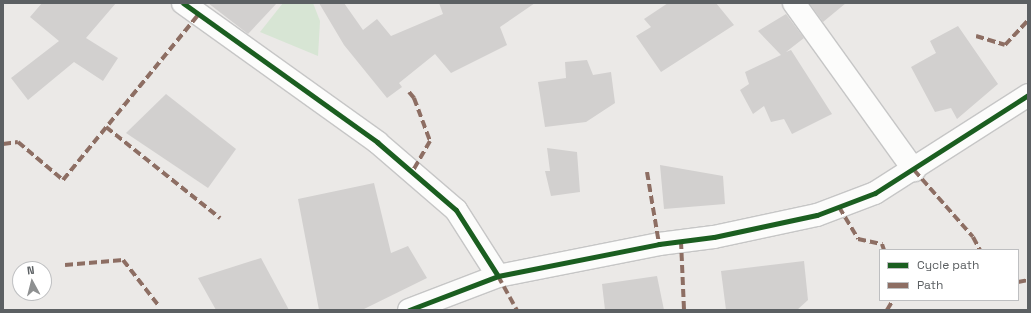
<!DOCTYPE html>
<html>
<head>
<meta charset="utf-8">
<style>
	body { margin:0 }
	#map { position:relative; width:1031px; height:313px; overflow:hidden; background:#ebe9e7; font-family:"Space Grotesk",sans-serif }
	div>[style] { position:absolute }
	.green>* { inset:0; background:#d7e5d4 }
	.building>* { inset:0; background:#d2d0cf }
	.roads { filter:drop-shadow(1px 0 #c6c6c6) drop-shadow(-1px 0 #c6c6c6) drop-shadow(0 1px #c6c6c6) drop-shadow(0 -1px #c6c6c6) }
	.minor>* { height:22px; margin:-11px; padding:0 11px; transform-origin:11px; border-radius:11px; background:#fcfcfb }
	.quiet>* { height:4px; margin-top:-2px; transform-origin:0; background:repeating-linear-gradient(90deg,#8d6e63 0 8px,transparent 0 12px) }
	.cycleway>* { height:5px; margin:-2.5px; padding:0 2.5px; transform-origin:2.5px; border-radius:2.5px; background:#1b5e20 }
	span { translate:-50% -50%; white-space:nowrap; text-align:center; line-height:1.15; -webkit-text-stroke:4px #fff; paint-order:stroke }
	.frame { position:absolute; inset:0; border:4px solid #5c6063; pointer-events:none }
	.legend { position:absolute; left:879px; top:249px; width:140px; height:52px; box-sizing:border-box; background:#fff; border:1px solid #bebfc1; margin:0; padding:5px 7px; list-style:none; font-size:12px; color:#5c6063 }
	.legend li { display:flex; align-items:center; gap:8px; height:20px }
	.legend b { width:20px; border:1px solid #bebfc1 }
	.north { position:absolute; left:12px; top:261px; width:40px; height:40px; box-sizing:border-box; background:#fff; border:1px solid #bebfc1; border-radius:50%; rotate:353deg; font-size:11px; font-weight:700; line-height:16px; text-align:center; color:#5c6063 }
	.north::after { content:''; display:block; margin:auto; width:14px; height:18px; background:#8e9091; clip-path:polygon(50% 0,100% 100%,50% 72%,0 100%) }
</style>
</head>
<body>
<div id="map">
	<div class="green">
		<i style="clip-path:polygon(283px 3px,313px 3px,320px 21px,318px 56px,260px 32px)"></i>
	</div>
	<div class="building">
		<i style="clip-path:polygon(42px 3px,116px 3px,86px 38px,118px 58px,103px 81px,74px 62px,28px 100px,11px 78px,59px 41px,30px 17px)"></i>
		<i style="clip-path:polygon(208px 3px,277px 3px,248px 34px)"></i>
		<i style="clip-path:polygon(319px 3px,344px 3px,363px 30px,377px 19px,391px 36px,443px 14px,439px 3px,535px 3px,500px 27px,507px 45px,451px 73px,435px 54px,399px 83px,402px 87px,387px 98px,344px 45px)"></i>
		<i style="clip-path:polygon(668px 3px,716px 3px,734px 25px,661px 72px,636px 36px,651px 27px,644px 19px)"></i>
		<i style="clip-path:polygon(809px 3px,846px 3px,823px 22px)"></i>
		<i style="clip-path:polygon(786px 14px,804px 38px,786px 52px,791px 50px,832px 114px,792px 134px,784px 119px,771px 122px,764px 106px,753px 114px,740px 90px,749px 84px,745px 72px,781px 55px,758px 31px)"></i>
		<i style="clip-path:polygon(958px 26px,998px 84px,957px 119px,951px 108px,935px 112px,911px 67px,936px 53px,930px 41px)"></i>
		<i style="clip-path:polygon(587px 60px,593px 75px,611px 72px,615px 103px,586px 122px,545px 127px,538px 82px,566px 78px,565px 62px)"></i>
		<i style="clip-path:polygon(166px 94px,236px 149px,208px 188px,126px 133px)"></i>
		<i style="clip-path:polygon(547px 148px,577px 152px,580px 192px,551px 196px,545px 171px,550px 171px)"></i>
		<i style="clip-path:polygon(660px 165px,723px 176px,725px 204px,664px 209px)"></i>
		<i style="clip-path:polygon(374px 183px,391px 253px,408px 246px,427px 278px,362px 310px,319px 310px,298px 199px)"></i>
		<i style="clip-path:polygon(261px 258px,289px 310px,216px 310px,198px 278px)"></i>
		<i style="clip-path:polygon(804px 261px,808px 300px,797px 310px,726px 310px,721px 271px)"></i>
		<i style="clip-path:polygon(657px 276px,664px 310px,605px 310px,602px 284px)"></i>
	</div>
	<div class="roads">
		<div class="minor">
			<i style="left:183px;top:3px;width:239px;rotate:35.6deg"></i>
			<i style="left:377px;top:142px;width:104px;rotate:40.7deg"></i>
			<i style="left:456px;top:210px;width:78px;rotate:57.5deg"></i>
			<i style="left:794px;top:3px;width:206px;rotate:54.3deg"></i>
			<i style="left:409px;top:310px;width:95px;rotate:-20.9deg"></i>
			<i style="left:498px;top:276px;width:164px;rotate:-11.2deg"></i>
			<i style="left:659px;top:244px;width:55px;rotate:-7.3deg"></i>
			<i style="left:714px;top:237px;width:105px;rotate:-12.1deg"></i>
			<i style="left:817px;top:215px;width:62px;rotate:-20.8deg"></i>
			<i style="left:875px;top:193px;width:182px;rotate:-32.6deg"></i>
		</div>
	</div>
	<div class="quiet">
		<i style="left:976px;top:36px;width:30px;rotate:17deg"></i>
		<i style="left:1005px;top:45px;width:34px;rotate:-47deg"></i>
		<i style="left:409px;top:92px;width:8px;rotate:50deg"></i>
		<i style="left:414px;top:98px;width:46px;rotate:69.6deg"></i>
		<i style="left:430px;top:141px;width:36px;rotate:120deg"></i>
		<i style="left:106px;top:127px;width:146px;rotate:38.6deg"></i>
		<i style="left:3px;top:144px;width:15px;rotate:-8deg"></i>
		<i style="left:18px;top:142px;width:59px;rotate:40.2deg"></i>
		<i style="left:63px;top:180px;width:215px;rotate:-50.7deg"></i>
		<i style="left:914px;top:170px;width:89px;rotate:48.6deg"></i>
		<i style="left:973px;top:237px;width:15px;rotate:62deg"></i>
		<i style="left:647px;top:172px;width:73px;rotate:80.5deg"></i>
		<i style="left:839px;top:207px;width:37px;rotate:59deg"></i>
		<i style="left:858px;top:239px;width:25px;rotate:12deg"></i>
		<i style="left:882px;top:244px;width:6px;rotate:72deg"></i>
		<i style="left:681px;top:241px;width:69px;rotate:87.5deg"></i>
		<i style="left:65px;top:265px;width:58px;rotate:-4.9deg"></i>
		<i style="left:123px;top:260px;width:58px;rotate:52deg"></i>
		<i style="left:498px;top:276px;width:39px;rotate:61deg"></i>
		<i style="left:1018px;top:282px;width:10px;rotate:-11deg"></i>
		<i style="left:887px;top:310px;width:12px;rotate:-59deg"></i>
	</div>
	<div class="cycleway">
		<i style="left:183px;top:3px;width:239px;rotate:35.6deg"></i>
		<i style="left:377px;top:142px;width:104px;rotate:40.7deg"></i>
		<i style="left:456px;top:210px;width:78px;rotate:57.5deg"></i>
		<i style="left:409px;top:310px;width:95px;rotate:-20.9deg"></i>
		<i style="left:498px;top:276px;width:164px;rotate:-11.2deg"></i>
		<i style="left:659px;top:244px;width:55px;rotate:-7.3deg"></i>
		<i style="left:714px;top:237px;width:105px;rotate:-12.1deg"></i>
		<i style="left:817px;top:215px;width:62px;rotate:-20.8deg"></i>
		<i style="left:875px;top:193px;width:182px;rotate:-32.6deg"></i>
	</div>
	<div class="frame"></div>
	<ul class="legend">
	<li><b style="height:5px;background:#1b5e20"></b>Cycle path</li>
	<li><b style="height:5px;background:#8d6e63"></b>Path</li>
	</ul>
	<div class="north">N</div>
</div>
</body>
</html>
